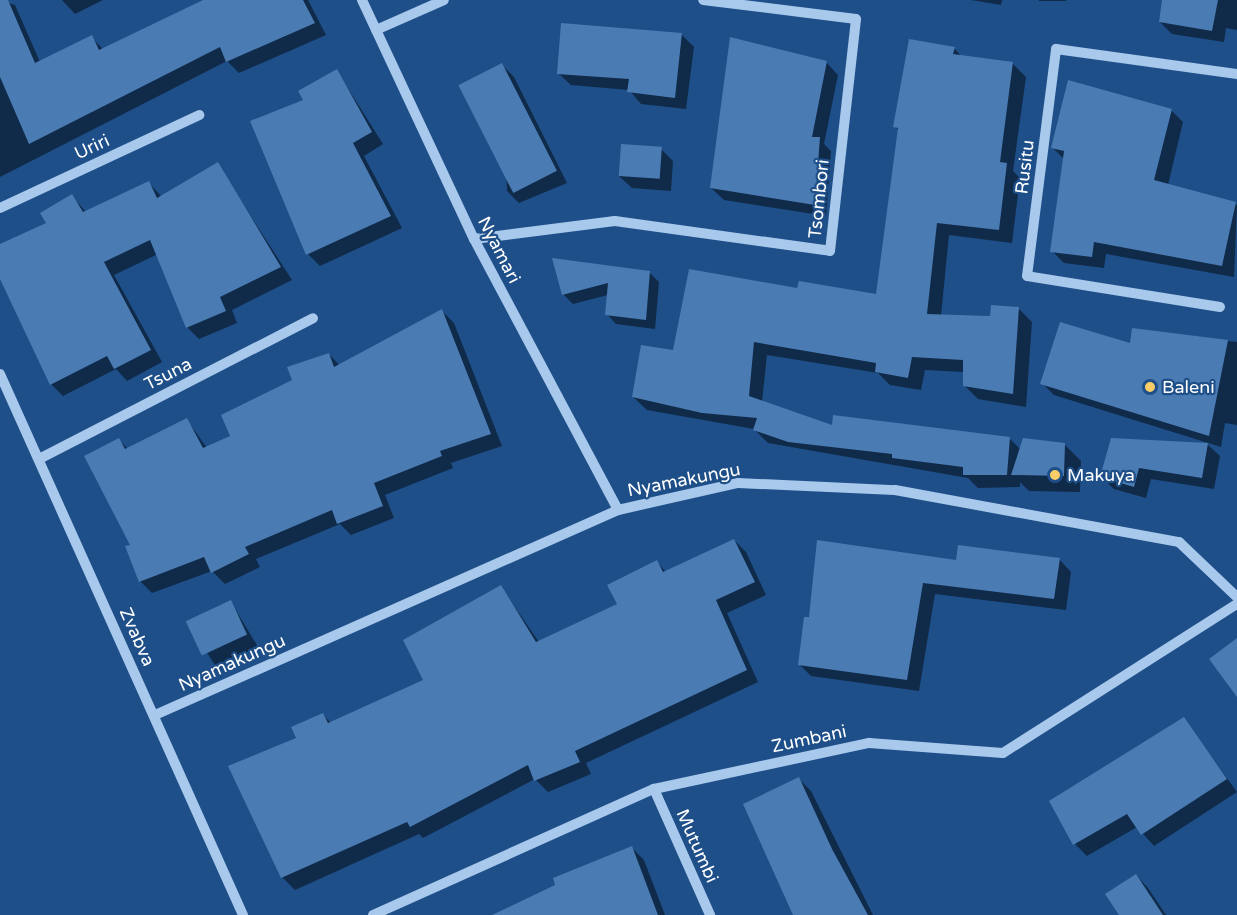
<!DOCTYPE html>
<html>
<head>
<meta charset="utf-8">
<style>
	body { margin:0 }
	#map { position:relative; width:1237px; height:915px; overflow:hidden; background:#1e4f89; font-family:"Varela Round",sans-serif }
	div>[style] { position:absolute }
	.shadow>* { inset:0; background:#0007; transform-origin:0 0 }
	.building>* { inset:0; background:#4a7bb3; transform-origin:0 0 }
	.minor>* { height:10px; margin:-5px; padding:0 5px; transform-origin:5px; border-radius:5px; background:#a8c8ec }
	.dots>* { width:16px; height:16px; translate:-50% -50%; box-sizing:border-box; border:3px solid #1e4f89; border-radius:50% }
	span { translate:-50% -50%; white-space:nowrap; text-align:center; line-height:1.15; -webkit-text-stroke:4.5px #1e4f89; paint-order:stroke }
	.street-label { font-size:18px; color:#fff }
	.poi-label { font-size:18px; color:#fff }
	.left { translate:0 -50%; text-align:left }
</style>
</head>
<body>
<div id="map">
	<div class="shadow">
		<i style="clip-path:polygon(0 0,15px 5px,40px 62px,91px 37px,104px 50px,204px 0,308px 0,326px 35px,239px 73px,227px 61px,0 177px)"></i>
		<i style="clip-path:polygon(62px 0,103px 0,75px 14px)"></i>
		<i style="clip-path:polygon(971px 0,1002px 0,1001px 5px)"></i>
		<i style="left:1039px;top:0;width:27px;height:1px"></i>
		<i style="clip-path:polygon(1164px 0,1237px 0,1237px 30px,1226px 28px,1224px 42px,1172px 34px,1160px 22px)"></i>
		<i style="clip-path:polygon(681px 34px,694px 47px,686px 109px,641px 104px,629px 90px,571px 85px,558px 73px)"></i>
		<i style="clip-path:polygon(731px 39px,826px 62px,838px 75px,824px 144px,831px 151px,826px 216px,724px 200px,711px 188px)"></i>
		<i style="clip-path:polygon(954px 48px,962px 57px,1012px 63px,1026px 77px,1013px 171px,1020px 178px,1012px 243px,949px 235px,941px 316px,991px 318px,1018px 308px,1032px 322px,1026px 407px,978px 399px,965px 386px,965px 372px,925px 370px,921px 390px,890px 385px,878px 373px,767px 355px,762px 402px,833px 427px,1009px 438px,1021px 450px,1064px 444px,1081px 461px,1080px 492px,1029px 491px,1020px 482px,1020px 487px,978px 488px,968px 478px,768px 443px,754px 429px,647px 410px,633px 397px,674px 352px,799px 290px,878px 296px,899px 131px,895px 126px)"></i>
		<i style="clip-path:polygon(502px 65px,514px 77px,567px 183px,519px 203px,507px 191px)"></i>
		<i style="clip-path:polygon(337px 71px,383px 144px,364px 156px,402px 228px,320px 266px,308px 254px,305px 100px)"></i>
		<i style="clip-path:polygon(1171px 110px,1183px 122px,1168px 185px,1237px 205px,1234px 277px,1106px 254px,1104px 268px,1064px 263px,1052px 251px,1064px 159px,1053px 148px)"></i>
		<i style="clip-path:polygon(661px 149px,673px 161px,671px 191px,632px 188px,619px 176px)"></i>
		<i style="clip-path:polygon(217px 164px,292px 280px,232px 310px,237px 323px,199px 339px,187px 327px,158px 254px,114px 275px,162px 362px,127px 381px,116px 369px,63px 396px,51px 384px,0 275px,0 246px,48px 223px,71px 195px,86px 212px,148px 182px,162px 197px)"></i>
		<i style="clip-path:polygon(554px 260px,649px 272px,659px 282px,655px 329px,616px 324px,607px 314px,608px 295px,573px 304px,564px 295px)"></i>
		<i style="clip-path:polygon(442px 311px,454px 323px,502px 446px,451px 463px,453px 468px,385px 495px,394px 518px,351px 535px,340px 524px,256px 559px,260px 567px,225px 584px,212px 571px,152px 593px,140px 581px,119px 440px,128px 449px,187px 420px,207px 448px,231px 436px,329px 354px,340px 366px)"></i>
		<i style="clip-path:polygon(1133px 330px,1237px 342px,1237px 425px,1225px 423px,1221px 447px,1054px 395px,1042px 383px,1131px 345px)"></i>
		<i style="clip-path:polygon(1207px 444px,1220px 456px,1214px 489px,1151px 479px,1146px 498px,1114px 489px,1101px 477px)"></i>
		<i style="clip-path:polygon(734px 540px,746px 552px,766px 595px,727px 613px,758px 682px,586px 763px,591px 774px,548px 792px,535px 779px,423px 838px,419px 834px,295px 890px,282px 877px,230px 767px,298px 738px,323px 715px,331px 723px,425px 680px,501px 587px,539px 642px,619px 605px,657px 562px,666px 572px)"></i>
		<i style="clip-path:polygon(1059px 559px,1071px 572px,1066px 610px,935px 594px,919px 691px,811px 676px,799px 664px,805px 618px,957px 562px)"></i>
		<i style="clip-path:polygon(231px 602px,258px 647px,216px 667px,188px 622px)"></i>
		<i style="clip-path:polygon(1184px 719px,1237px 792px,1154px 846px,1137px 827px,1087px 856px,1075px 844px)"></i>
		<i style="clip-path:polygon(799px 779px,811px 791px,873px 915px,795px 915px)"></i>
		<i style="clip-path:polygon(632px 848px,644px 860px,665px 915px,496px 915px)"></i>
		<i style="clip-path:polygon(1136px 875px,1148px 888px,1166px 915px,1123px 915px)"></i>
	</div>
	<div class="building">
		<i style="clip-path:polygon(0 0,8px 0,35px 63px,92px 35px,99px 50px,203px 0,303px 0,315px 23px,226px 62px,220px 47px,29px 144px,0 77px)"></i>
		<i style="clip-path:polygon(1162px 0,1218px 0,1212px 31px,1159px 22px)"></i>
		<i style="clip-path:polygon(561px 23px,682px 33px,675px 98px,627px 92px,629px 79px,557px 74px)"></i>
		<i style="clip-path:polygon(730px 37px,827px 61px,812px 137px,820px 137px,815px 205px,710px 188px)"></i>
		<i style="clip-path:polygon(909px 39px,955px 47px,953px 54px,1013px 62px,1000px 162px,1007px 163px,999px 230px,937px 223px,927px 314px,990px 316px,991px 305px,1019px 307px,1013px 394px,963px 386px,963px 360px,912px 357px,908px 378px,875px 372px,876px 363px,754px 342px,749px 396px,832px 425px,833px 415px,1010px 437px,1007px 475px,963px 475px,963px 467px,892px 458px,892px 454px,788px 442px,753px 430px,757px 418px,702px 413px,632px 397px,641px 345px,673px 350px,689px 269px,797px 288px,799px 281px,876px 294px,898px 128px,893px 127px)"></i>
		<i style="left:502px;top:63px;width:121px;height:49px;rotate:63deg"></i>
		<i style="clip-path:polygon(337px 69px,372px 132px,353px 143px,391px 216px,306px 255px,250px 121px,303px 100px,298px 91px)"></i>
		<i style="clip-path:polygon(1068px 80px,1172px 109px,1154px 180px,1236px 202px,1222px 266px,1094px 242px,1092px 257px,1050px 252px,1064px 151px,1051px 148px)"></i>
		<i style="left:621px;top:144px;width:41px;height:32px;rotate:4deg"></i>
		<i style="clip-path:polygon(218px 162px,281px 267px,220px 297px,226px 311px,186px 328px,150px 240px,104px 262px,151px 350px,114px 369px,107px 356px,50px 385px,0 279px,0 244px,46px 223px,40px 213px,72px 194px,83px 212px,149px 181px,157px 198px)"></i>
		<i style="clip-path:polygon(552px 258px,650px 271px,646px 320px,605px 315px,608px 283px,562px 295px)"></i>
		<i style="clip-path:polygon(442px 309px,491px 434px,440px 451px,442px 456px,374px 483px,383px 506px,337px 524px,332px 510px,245px 547px,249px 554px,211px 573px,204px 557px,139px 582px,125px 546px,130px 545px,84px 456px,119px 438px,125px 449px,187px 418px,203px 448px,230px 436px,221px 415px,292px 380px,287px 367px,329px 353px,334px 367px)"></i>
		<i style="clip-path:polygon(1060px 322px,1130px 343px,1132px 328px,1228px 340px,1209px 436px,1040px 384px)"></i>
		<i style="clip-path:polygon(1023px 438px,1065px 443px,1064px 476px,1011px 475px)"></i>
		<i style="clip-path:polygon(1111px 438px,1208px 443px,1202px 478px,1139px 468px,1134px 487px,1100px 477px)"></i>
		<i style="clip-path:polygon(734px 539px,755px 582px,716px 600px,747px 670px,575px 751px,580px 762px,534px 781px,528px 765px,410px 827px,407px 822px,281px 878px,228px 766px,296px 738px,291px 727px,323px 713px,328px 723px,423px 680px,403px 640px,501px 585px,536px 642px,617px 604px,607px 585px,657px 560px,663px 572px)"></i>
		<i style="clip-path:polygon(817px 540px,956px 560px,958px 545px,1060px 558px,1054px 599px,923px 583px,907px 680px,798px 665px,804px 617px,809px 617px)"></i>
		<i style="left:231px;top:600px;width:38px;height:50px;rotate:65deg"></i>
		<i style="clip-path:polygon(1237px 638px,1237px 697px,1209px 659px)"></i>
		<i style="clip-path:polygon(1184px 717px,1227px 779px,1141px 835px,1127px 814px,1073px 845px,1049px 801px)"></i>
		<i style="clip-path:polygon(799px 777px,832px 849px,868px 915px,793px 915px,743px 804px)"></i>
		<i style="clip-path:polygon(632px 846px,658px 915px,492px 915px,555px 885px,553px 878px)"></i>
		<i style="clip-path:polygon(1136px 874px,1163px 915px,1119px 915px,1105px 894px)"></i>
	</div>
	<div class="minor">
		<i style="left:362px;top:0;width:264px;rotate:64.9deg"></i>
		<i style="left:474px;top:239px;width:307px;rotate:62deg"></i>
		<i style="left:376px;top:30px;width:74px;rotate:-23.8deg"></i>
		<i style="left:0;top:208px;width:220px;rotate:-25deg"></i>
		<i style="left:474px;top:239px;width:142px;rotate:-7.3deg"></i>
		<i style="left:615px;top:221px;width:217px;rotate:7.9deg"></i>
		<i style="left:830px;top:251px;width:233px;rotate:-83.6deg"></i>
		<i style="left:856px;top:19px;width:154px;rotate:-172.9deg"></i>
		<i style="left:1220px;top:307px;width:195px;rotate:-170.9deg"></i>
		<i style="left:1027px;top:276px;width:229px;rotate:-82.7deg"></i>
		<i style="left:1056px;top:49px;width:183px;rotate:7.9deg"></i>
		<i style="left:0;top:374px;width:593px;rotate:65.81deg"></i>
		<i style="left:39px;top:459px;width:308px;rotate:-27.2deg"></i>
		<i style="left:155px;top:715px;width:506px;rotate:-23.88deg"></i>
		<i style="left:618px;top:510px;width:123px;rotate:-12.7deg"></i>
		<i style="left:738px;top:483px;width:157px;rotate:2.6deg"></i>
		<i style="left:895px;top:490px;width:289px;rotate:10.4deg"></i>
		<i style="left:1179px;top:542px;width:80px;rotate:43.5deg"></i>
		<i style="left:654px;top:789px;width:138px;rotate:66deg"></i>
		<i style="left:373px;top:915px;width:308px;rotate:-24.2deg"></i>
		<i style="left:654px;top:789px;width:220px;rotate:-12.1deg"></i>
		<i style="left:869px;top:743px;width:134px;rotate:4.3deg"></i>
		<i style="left:1003px;top:753px;width:277px;rotate:-32.5deg"></i>
	</div>
	<div class="dots">
		<i style="left:1150px;top:387px;background:#fbcd67"></i>
		<i style="left:1055px;top:475px;background:#fbcd67"></i>
	</div>
	<div class="street-label">
		<span style="left:92px;top:147px;rotate:-25deg">Uriri</span>
		<span style="left:1025px;top:167px;rotate:-83deg">Rusitu</span>
		<span style="left:819px;top:199px;rotate:-84deg">Tsombori</span>
		<span style="left:499px;top:250px;rotate:63deg">Nyamari</span>
		<span style="left:168px;top:374px;rotate:-27deg">Tsuna</span>
		<span style="left:684px;top:480px;rotate:-11deg">Nyamakungu</span>
		<span style="left:137px;top:637px;rotate:66deg">Zvabva</span>
		<span style="left:232px;top:663px;rotate:-24deg">Nyamakungu</span>
		<span style="left:809px;top:739px;rotate:-12deg">Zumbani</span>
		<span style="left:697px;top:846px;rotate:66deg">Mutumbi</span>
	</div>
	<div class="poi-label">
		<span class="left" style="left:1162px;top:387px">Baleni</span>
		<span class="left" style="left:1067px;top:475px">Makuya</span>
	</div>
</div>
</body>
</html>
